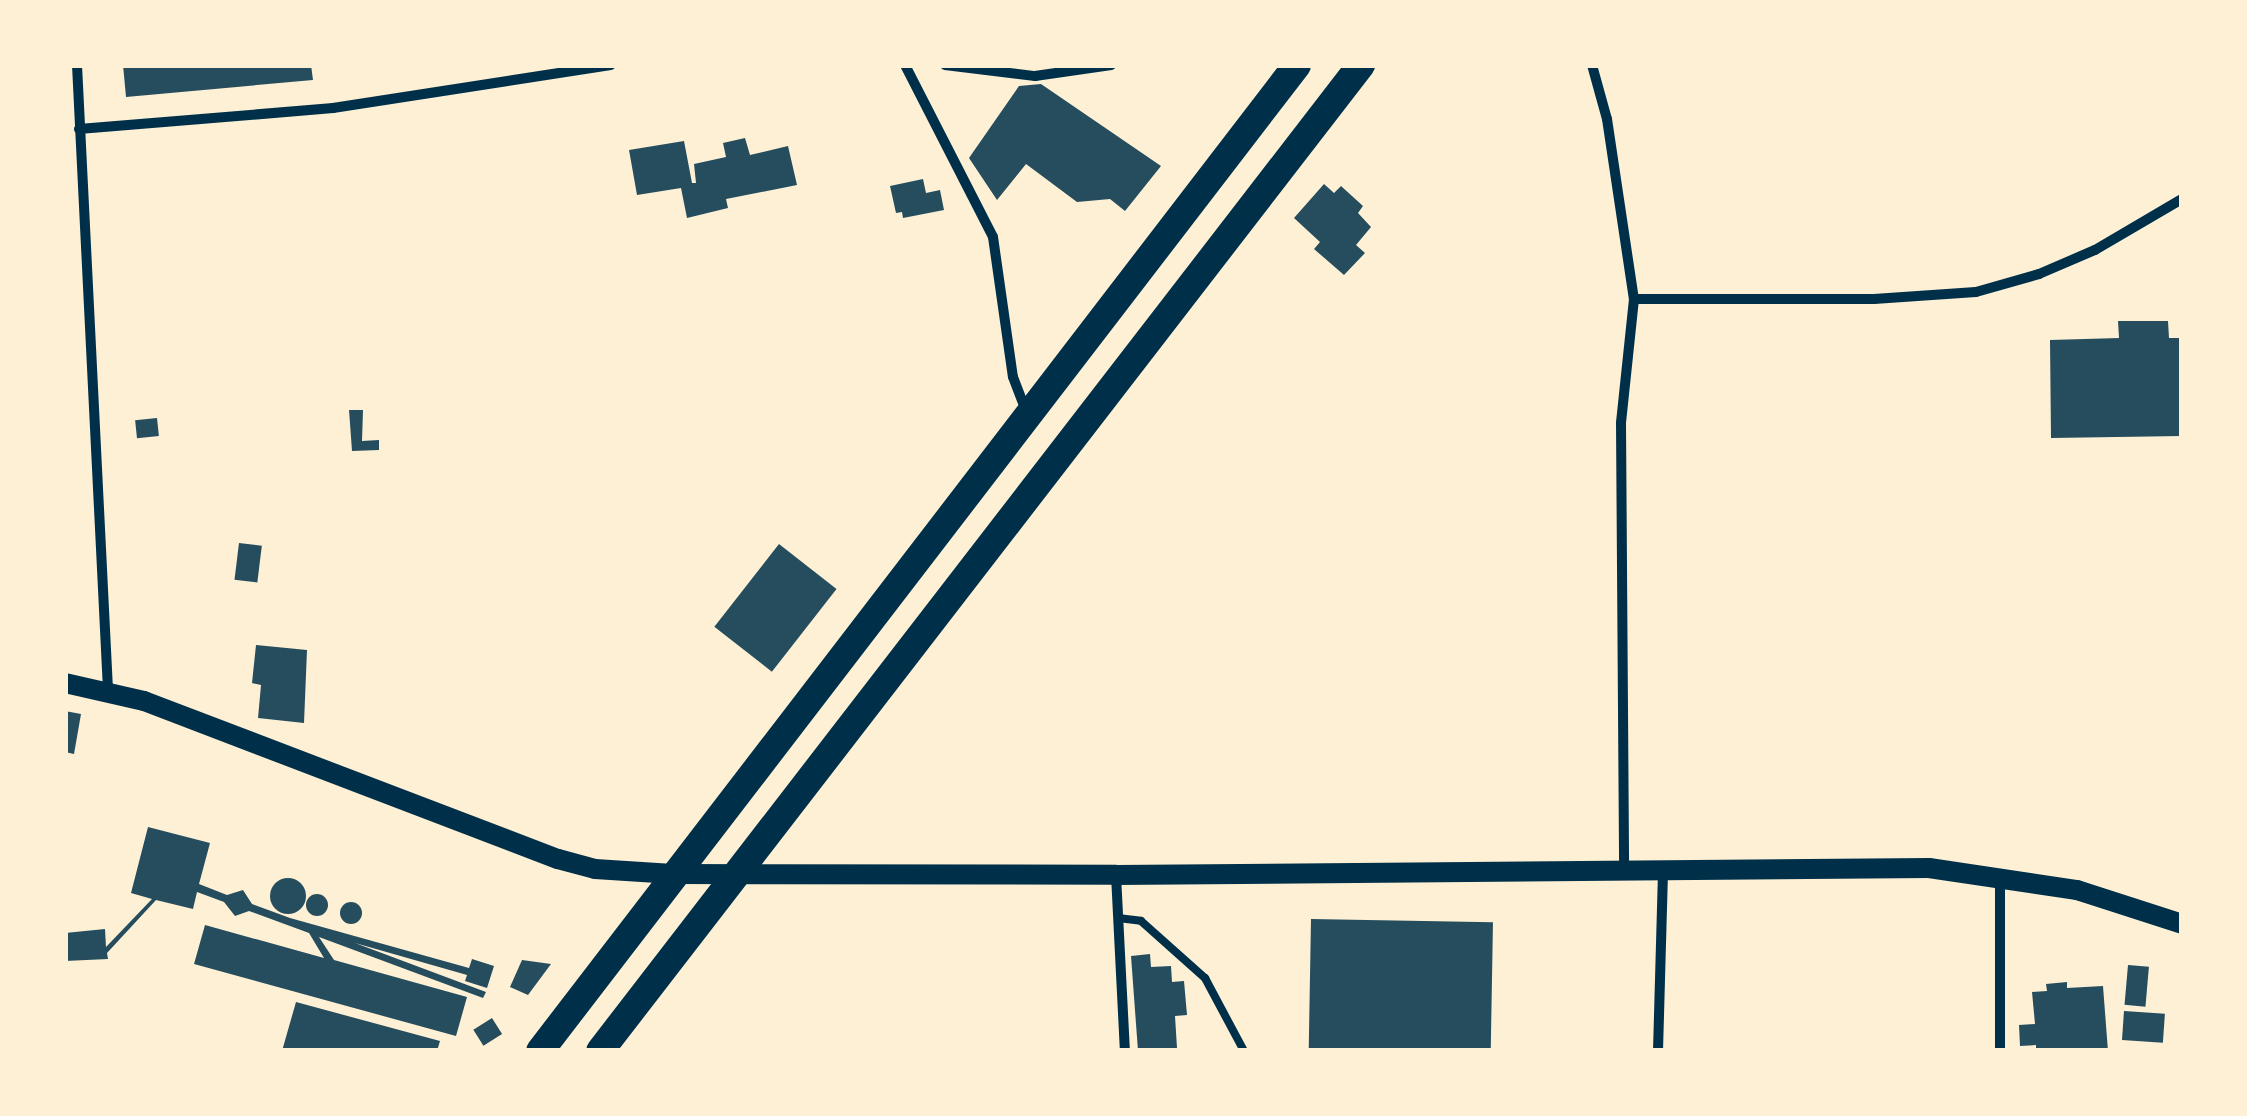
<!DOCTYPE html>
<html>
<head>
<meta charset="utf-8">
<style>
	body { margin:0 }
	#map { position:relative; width:2247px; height:1116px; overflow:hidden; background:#fdf0d5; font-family:"DejaVu Sans",sans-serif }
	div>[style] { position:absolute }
	.building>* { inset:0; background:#264d5e; transform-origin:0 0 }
	.round { border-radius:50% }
	.service>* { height:8px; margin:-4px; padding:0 4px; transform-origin:4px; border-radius:4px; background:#003049 }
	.minor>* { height:10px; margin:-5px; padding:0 5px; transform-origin:5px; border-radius:5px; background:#003049 }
	.secondary>* { height:20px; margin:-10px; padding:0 10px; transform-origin:10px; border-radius:10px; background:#003049 }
	.trunk>* { height:28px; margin:-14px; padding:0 14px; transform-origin:14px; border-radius:14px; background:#003049 }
	span { translate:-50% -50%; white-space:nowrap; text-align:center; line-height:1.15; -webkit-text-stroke:9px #fdf0d5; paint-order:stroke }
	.frame { position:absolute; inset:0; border:68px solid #fdf0d5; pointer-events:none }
</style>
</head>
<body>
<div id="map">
	<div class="building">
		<i style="clip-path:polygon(123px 65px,311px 65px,313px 80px,126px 97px)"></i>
		<i style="clip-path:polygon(1041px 84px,1161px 166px,1125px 211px,1110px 199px,1077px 202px,1026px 164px,997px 200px,969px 158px,1019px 86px)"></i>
		<i style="clip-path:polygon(745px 138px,750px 155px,788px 146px,797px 185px,726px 199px,728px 208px,687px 218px,681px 188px,637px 195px,629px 150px,684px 141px,692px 183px,696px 183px,694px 164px,726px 157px,723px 143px)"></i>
		<i style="clip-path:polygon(923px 179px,926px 193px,940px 190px,944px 210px,903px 218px,902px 212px,896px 213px,890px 186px)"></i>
		<i style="clip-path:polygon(1324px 184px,1334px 193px,1341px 186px,1363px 206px,1358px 213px,1371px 227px,1356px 245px,1365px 253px,1344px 275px,1314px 249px,1320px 242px,1294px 218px)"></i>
		<i style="clip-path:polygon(2118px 321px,2168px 321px,2169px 338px,2182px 338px,2182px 436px,2051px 438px,2050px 340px,2119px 338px)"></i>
		<i style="clip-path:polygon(349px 410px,363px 410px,362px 441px,379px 440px,379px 450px,352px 451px)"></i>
		<i style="left:157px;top:418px;width:18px;height:22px;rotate:84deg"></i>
		<i style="left:239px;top:543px;width:23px;height:37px;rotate:7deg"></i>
		<i style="left:779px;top:544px;width:73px;height:105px;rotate:38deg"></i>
		<i style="clip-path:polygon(256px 645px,307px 650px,304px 723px,258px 718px,261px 685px,252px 683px)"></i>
		<i style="clip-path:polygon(65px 711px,81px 714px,74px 754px,65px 752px)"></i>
		<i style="clip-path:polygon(148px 827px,210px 843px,199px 884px,227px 895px,243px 890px,252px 904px,290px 918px,469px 968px,472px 959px,494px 966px,487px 988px,465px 981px,467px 975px,355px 943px,486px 992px,483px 998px,319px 937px,334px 960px,467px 997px,456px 1036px,194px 964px,205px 925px,324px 958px,309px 933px,249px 911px,235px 916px,224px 902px,197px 892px,193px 909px,156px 900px,107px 953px,108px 959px,65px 961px,65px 933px,105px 929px,106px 947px,152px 899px,131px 893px)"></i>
		<i class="round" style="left:270px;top:878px;width:36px;height:36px"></i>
		<i class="round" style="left:306px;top:894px;width:22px;height:22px"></i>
		<i class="round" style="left:340px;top:902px;width:22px;height:22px"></i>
		<i style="left:1311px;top:919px;width:182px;height:132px;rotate:1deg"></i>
		<i style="clip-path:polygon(1150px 954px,1151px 967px,1171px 966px,1172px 982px,1184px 981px,1187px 1015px,1175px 1016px,1177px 1048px,1138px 1051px,1131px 956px)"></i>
		<i style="clip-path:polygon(522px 960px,551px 964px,528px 995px,510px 987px)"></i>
		<i style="left:2128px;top:965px;width:21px;height:40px;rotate:5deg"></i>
		<i style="clip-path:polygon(2067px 982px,2067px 988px,2103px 986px,2108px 1051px,2036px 1051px,2036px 1045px,2020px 1046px,2019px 1025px,2035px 1024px,2032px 992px,2047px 991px,2046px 984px)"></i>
		<i style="clip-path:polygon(296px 1002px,440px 1041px,437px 1051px,282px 1051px)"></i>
		<i style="left:2124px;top:1011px;width:41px;height:29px;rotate:4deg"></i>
		<i style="left:492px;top:1018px;width:19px;height:22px;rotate:58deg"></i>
	</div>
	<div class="service">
		<i style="left:1118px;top:918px;width:23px;rotate:7deg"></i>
		<i style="left:1141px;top:921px;width:86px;rotate:41.7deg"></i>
		<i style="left:1205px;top:978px;width:83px;rotate:61.9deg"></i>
	</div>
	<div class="minor">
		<i style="left:77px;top:65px;width:627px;rotate:87.16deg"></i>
		<i style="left:905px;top:65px;width:193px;rotate:62.9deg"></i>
		<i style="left:993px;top:237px;width:141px;rotate:81.9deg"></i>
		<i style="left:1013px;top:377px;width:34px;rotate:69deg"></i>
		<i style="left:945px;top:65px;width:91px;rotate:7deg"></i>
		<i style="left:1035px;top:76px;width:77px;rotate:-8.2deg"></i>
		<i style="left:1592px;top:65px;width:56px;rotate:74.5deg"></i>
		<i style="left:1607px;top:119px;width:182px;rotate:81.5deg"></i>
		<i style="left:1634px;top:299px;width:125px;rotate:96deg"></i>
		<i style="left:1621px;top:423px;width:447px;rotate:89.6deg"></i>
		<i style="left:79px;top:129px;width:255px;rotate:-4.7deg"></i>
		<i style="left:333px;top:108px;width:281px;rotate:-8.8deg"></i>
		<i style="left:1634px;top:299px;width:240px"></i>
		<i style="left:1874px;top:299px;width:102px;rotate:-3.9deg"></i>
		<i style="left:1976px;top:292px;width:66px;rotate:-15.9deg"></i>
		<i style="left:2039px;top:274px;width:61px;rotate:-23.2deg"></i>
		<i style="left:2095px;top:250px;width:101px;rotate:-30.4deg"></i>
		<i style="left:1116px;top:875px;width:176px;rotate:87.1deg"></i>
		<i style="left:2000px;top:877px;width:174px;rotate:90deg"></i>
		<i style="left:1658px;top:1051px;width:182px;rotate:-88.4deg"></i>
	</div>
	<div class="secondary">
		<i style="left:65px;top:683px;width:81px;rotate:12.8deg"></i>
		<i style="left:144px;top:701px;width:443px;rotate:20.9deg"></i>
		<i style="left:558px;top:859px;width:38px;rotate:15deg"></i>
		<i style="left:595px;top:869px;width:78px;rotate:3.7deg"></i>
		<i style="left:673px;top:874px;width:443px;rotate:0.1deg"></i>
		<i style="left:1116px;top:875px;width:813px;rotate:-0.49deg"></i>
		<i style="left:1929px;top:868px;width:150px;rotate:8.5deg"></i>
		<i style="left:2077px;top:890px;width:110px;rotate:17.9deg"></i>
	</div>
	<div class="trunk">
		<i style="left:540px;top:1051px;width:1243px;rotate:-52.48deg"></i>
		<i style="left:600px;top:1051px;width:1246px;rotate:-52.34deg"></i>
	</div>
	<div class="frame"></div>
</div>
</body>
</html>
